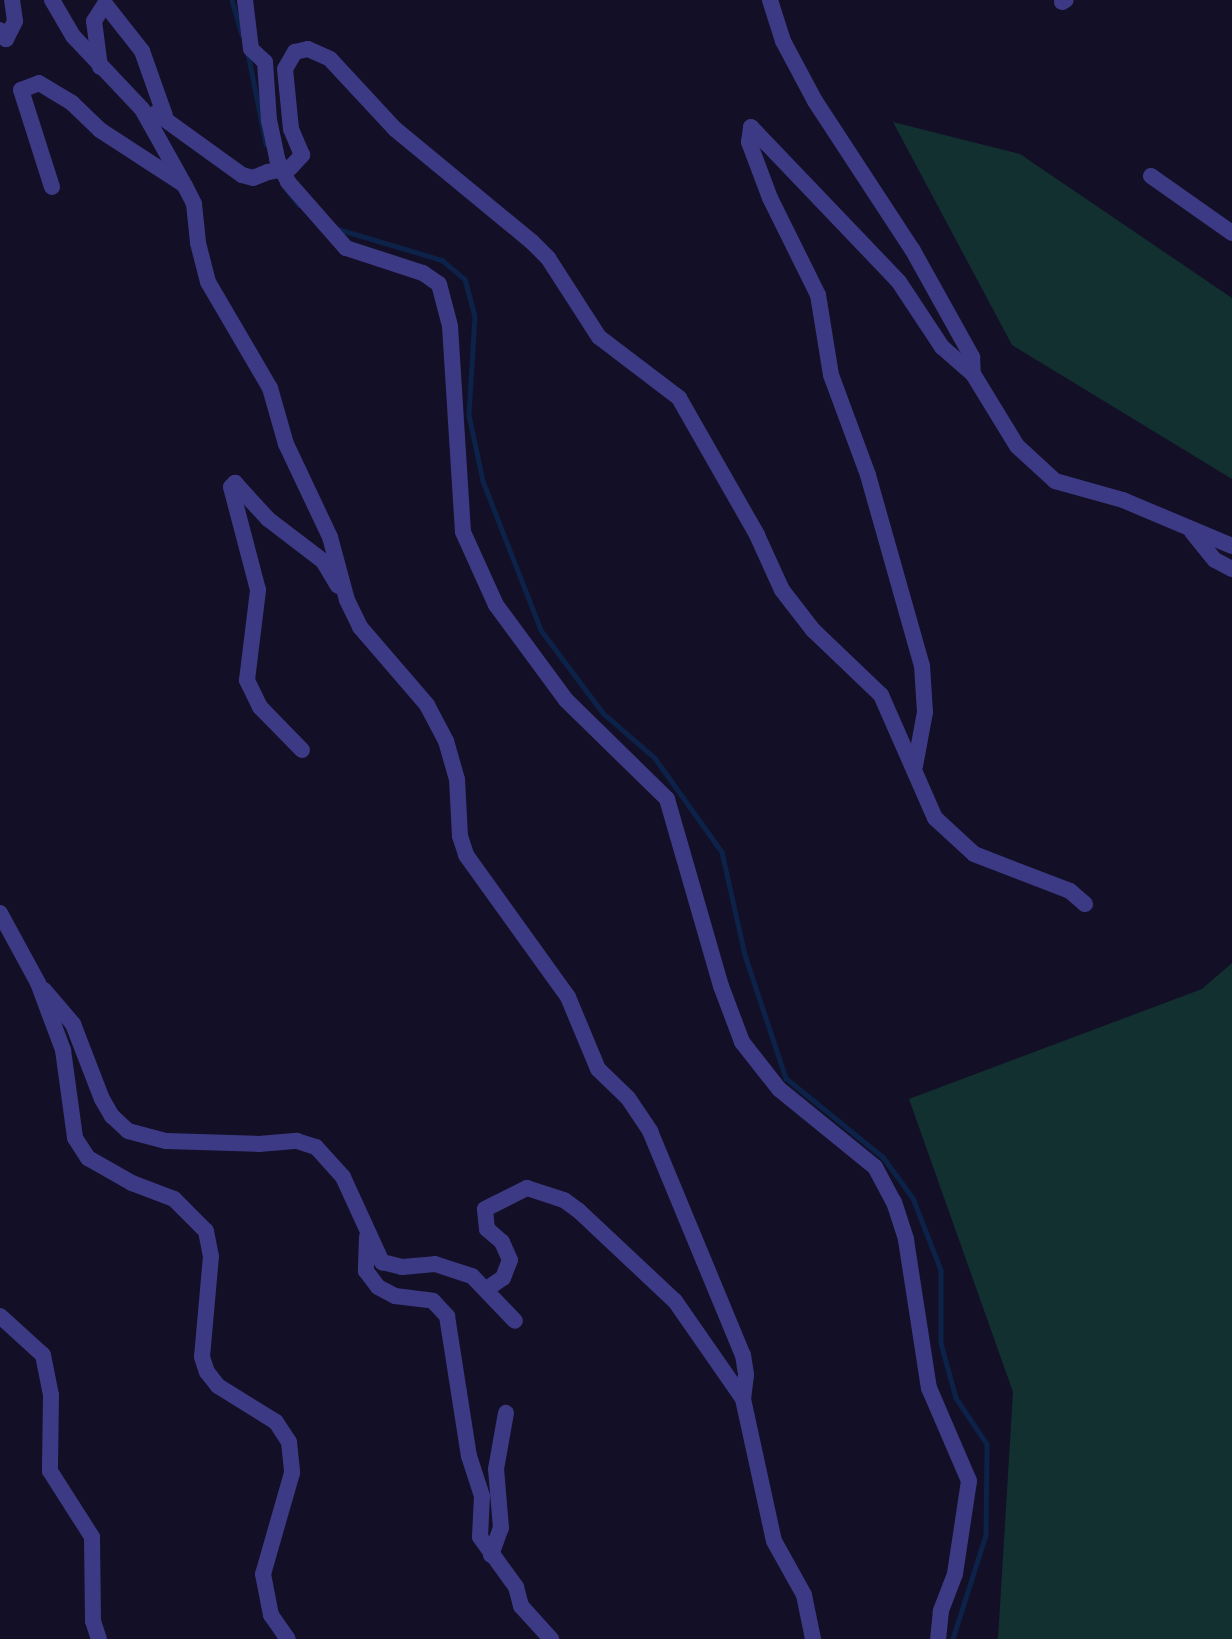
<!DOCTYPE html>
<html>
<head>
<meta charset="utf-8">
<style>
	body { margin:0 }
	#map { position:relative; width:1232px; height:1639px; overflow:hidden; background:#130f26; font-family:"Golos Text",sans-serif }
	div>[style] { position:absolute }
	.green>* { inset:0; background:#12302f }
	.stream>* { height:4.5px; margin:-2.25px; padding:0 2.25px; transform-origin:2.25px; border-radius:2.25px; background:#0c2248 }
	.street>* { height:16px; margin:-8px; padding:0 8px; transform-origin:8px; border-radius:8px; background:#3d3a85 }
	.street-bridge>* { height:16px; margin:-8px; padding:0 8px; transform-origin:8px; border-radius:8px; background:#3d3a85 }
	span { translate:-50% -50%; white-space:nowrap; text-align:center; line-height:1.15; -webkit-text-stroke:5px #130f26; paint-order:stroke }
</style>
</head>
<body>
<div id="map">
	<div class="green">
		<i style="clip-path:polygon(893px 122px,1020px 154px,1232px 298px,1232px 479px,1012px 345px)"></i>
		<i style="clip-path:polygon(1232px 963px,1232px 1639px,998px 1639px,1013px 1392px,909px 1099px,1202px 989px)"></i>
	</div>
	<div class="stream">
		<i style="left:232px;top:0;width:36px;rotate:74deg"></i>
		<i style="left:248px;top:53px;width:93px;rotate:78.8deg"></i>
		<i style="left:287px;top:190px;width:19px;rotate:51deg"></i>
		<i style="left:338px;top:229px;width:109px;rotate:16.6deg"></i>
		<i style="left:442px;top:260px;width:30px;rotate:40deg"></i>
		<i style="left:465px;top:279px;width:38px;rotate:75deg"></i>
		<i style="left:475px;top:316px;width:99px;rotate:93.5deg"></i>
		<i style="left:469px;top:415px;width:67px;rotate:78deg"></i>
		<i style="left:483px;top:481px;width:160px;rotate:68.7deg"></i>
		<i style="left:541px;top:630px;width:104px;rotate:53.2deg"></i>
		<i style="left:603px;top:713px;width:69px;rotate:40.9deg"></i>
		<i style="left:655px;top:758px;width:115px;rotate:54.5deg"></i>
		<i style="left:722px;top:852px;width:106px;rotate:77.4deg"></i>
		<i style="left:745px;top:955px;width:130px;rotate:71.6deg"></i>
		<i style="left:786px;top:1078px;width:125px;rotate:39.2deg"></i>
		<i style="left:883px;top:1157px;width:51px;rotate:53.8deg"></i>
		<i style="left:913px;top:1198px;width:77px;rotate:68.7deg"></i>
		<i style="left:941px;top:1270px;width:73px;rotate:90deg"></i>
		<i style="left:941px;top:1343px;width:57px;rotate:74.7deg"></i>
		<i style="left:956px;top:1398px;width:55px;rotate:56deg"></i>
		<i style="left:987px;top:1444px;width:91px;rotate:90.6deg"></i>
		<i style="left:986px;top:1535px;width:109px;rotate:107.6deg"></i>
	</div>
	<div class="street">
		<i style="left:52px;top:0;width:42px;rotate:59.7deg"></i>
		<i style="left:73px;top:36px;width:100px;rotate:46.6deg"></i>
		<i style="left:142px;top:109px;width:88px;rotate:60.8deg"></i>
		<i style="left:185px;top:186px;width:20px;rotate:63deg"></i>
		<i style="left:194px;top:204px;width:39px;rotate:84deg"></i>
		<i style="left:198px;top:243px;width:40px;rotate:75.6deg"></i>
		<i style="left:208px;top:282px;width:123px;rotate:59.7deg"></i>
		<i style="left:270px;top:388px;width:58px;rotate:74.1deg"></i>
		<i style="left:286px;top:444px;width:103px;rotate:64.7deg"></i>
		<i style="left:330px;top:537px;width:65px;rotate:74.9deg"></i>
		<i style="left:347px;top:600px;width:30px;rotate:64deg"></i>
		<i style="left:360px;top:627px;width:103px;rotate:49.3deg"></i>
		<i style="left:427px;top:705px;width:41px;rotate:62.2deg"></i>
		<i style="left:446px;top:741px;width:40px;rotate:74deg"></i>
		<i style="left:457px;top:779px;width:57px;rotate:87deg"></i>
		<i style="left:460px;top:836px;width:20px;rotate:72deg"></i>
		<i style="left:466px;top:855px;width:175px;rotate:54.3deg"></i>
		<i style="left:568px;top:997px;width:78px;rotate:67.4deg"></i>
		<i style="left:598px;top:1069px;width:42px;rotate:44deg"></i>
		<i style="left:628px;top:1098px;width:40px;rotate:56deg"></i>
		<i style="left:650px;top:1131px;width:243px;rotate:67.5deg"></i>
		<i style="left:743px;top:1355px;width:20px;rotate:81deg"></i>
		<i style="left:746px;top:1375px;width:24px;rotate:97deg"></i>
		<i style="left:245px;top:0;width:49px;rotate:83deg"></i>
		<i style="left:251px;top:49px;width:19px;rotate:43deg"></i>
		<i style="left:265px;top:62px;width:58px;rotate:86.1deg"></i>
		<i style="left:269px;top:120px;width:40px;rotate:78deg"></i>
		<i style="left:277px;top:159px;width:25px;rotate:64deg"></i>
		<i style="left:288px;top:182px;width:88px;rotate:48.7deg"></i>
		<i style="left:346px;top:248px;width:81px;rotate:18deg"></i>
		<i style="left:423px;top:273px;width:19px;rotate:35deg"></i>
		<i style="left:439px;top:284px;width:43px;rotate:75.3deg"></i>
		<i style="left:450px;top:326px;width:206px;rotate:86.4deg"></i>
		<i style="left:463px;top:532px;width:80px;rotate:65.7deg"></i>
		<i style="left:496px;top:605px;width:118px;rotate:53.6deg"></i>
		<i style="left:566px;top:700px;width:141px;rotate:44.4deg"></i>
		<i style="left:667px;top:799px;width:195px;rotate:73.9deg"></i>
		<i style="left:721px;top:986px;width:60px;rotate:69.4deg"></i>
		<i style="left:742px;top:1042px;width:60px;rotate:51.8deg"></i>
		<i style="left:779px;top:1089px;width:124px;rotate:39.1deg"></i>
		<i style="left:875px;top:1167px;width:40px;rotate:62deg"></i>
		<i style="left:894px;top:1202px;width:40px;rotate:72deg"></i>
		<i style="left:906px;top:1240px;width:150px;rotate:81.2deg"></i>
		<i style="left:929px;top:1388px;width:101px;rotate:66.7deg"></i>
		<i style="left:969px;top:1481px;width:94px;rotate:98.6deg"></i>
		<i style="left:955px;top:1574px;width:40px;rotate:111deg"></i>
		<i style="left:941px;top:1611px;width:28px;rotate:96deg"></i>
		<i style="left:770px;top:0;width:43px;rotate:72.4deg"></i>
		<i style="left:783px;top:41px;width:68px;rotate:61.9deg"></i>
		<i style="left:815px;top:101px;width:177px;rotate:56.8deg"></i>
		<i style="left:912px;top:249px;width:124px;rotate:60.9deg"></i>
		<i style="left:972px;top:357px;width:17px;rotate:87deg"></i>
		<i style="left:1062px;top:2px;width:4px;rotate:-27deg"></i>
		<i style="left:0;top:30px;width:11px;rotate:56deg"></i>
		<i style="left:6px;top:39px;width:20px;rotate:-63deg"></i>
		<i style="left:15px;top:21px;width:21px;rotate:-98deg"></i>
		<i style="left:100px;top:67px;width:46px;rotate:-97.4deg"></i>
		<i style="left:94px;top:21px;width:20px;rotate:-57deg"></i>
		<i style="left:105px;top:4px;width:60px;rotate:51.8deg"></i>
		<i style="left:142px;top:51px;width:69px;rotate:70.5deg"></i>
		<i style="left:156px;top:113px;width:106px;rotate:35.8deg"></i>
		<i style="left:242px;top:175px;width:11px;rotate:15deg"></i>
		<i style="left:253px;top:178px;width:16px;rotate:-22deg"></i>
		<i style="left:290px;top:168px;width:18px;rotate:-47deg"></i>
		<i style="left:302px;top:155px;width:28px;rotate:-113deg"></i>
		<i style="left:291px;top:129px;width:60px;rotate:-95.7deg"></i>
		<i style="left:285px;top:69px;width:20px;rotate:-60deg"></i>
		<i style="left:295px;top:52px;width:13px;rotate:-13deg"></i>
		<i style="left:308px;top:49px;width:24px;rotate:24deg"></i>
		<i style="left:330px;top:59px;width:96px;rotate:47.1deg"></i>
		<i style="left:395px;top:129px;width:178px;rotate:39.5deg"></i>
		<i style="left:532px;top:242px;width:23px;rotate:45deg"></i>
		<i style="left:548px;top:258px;width:94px;rotate:57.2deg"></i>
		<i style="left:599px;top:337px;width:101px;rotate:37.3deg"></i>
		<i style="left:679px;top:398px;width:158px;rotate:60.3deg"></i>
		<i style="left:757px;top:535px;width:60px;rotate:65.6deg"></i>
		<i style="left:782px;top:590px;width:51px;rotate:52.2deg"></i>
		<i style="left:813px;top:630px;width:94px;rotate:43.7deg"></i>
		<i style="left:881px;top:695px;width:134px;rotate:66.3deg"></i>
		<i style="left:935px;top:818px;width:53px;rotate:42.7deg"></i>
		<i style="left:974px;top:854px;width:103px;rotate:21.1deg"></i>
		<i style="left:1070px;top:891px;width:20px;rotate:41deg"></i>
		<i style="left:1151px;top:176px;width:99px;rotate:35.1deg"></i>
		<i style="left:52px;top:187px;width:102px;rotate:-107.7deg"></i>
		<i style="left:21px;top:90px;width:19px;rotate:-21deg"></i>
		<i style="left:39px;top:83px;width:39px;rotate:31deg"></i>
		<i style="left:72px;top:103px;width:39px;rotate:44deg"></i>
		<i style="left:100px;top:130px;width:99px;rotate:33deg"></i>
		<i style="left:1192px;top:532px;width:36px;rotate:51deg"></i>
		<i style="left:1215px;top:560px;width:19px;rotate:28deg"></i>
		<i style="left:302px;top:750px;width:60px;rotate:-134.3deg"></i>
		<i style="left:260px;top:707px;width:30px;rotate:-116deg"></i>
		<i style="left:247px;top:680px;width:91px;rotate:-83deg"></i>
		<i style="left:258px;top:590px;width:106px;rotate:-104.7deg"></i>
		<i style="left:231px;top:487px;width:6px;rotate:-45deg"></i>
		<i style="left:235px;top:483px;width:49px;rotate:47.5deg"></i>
		<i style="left:268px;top:519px;width:69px;rotate:37.4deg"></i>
		<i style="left:323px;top:561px;width:29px;rotate:59deg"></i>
		<i style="left:915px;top:766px;width:55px;rotate:-79.5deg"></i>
		<i style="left:925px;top:712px;width:46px;rotate:-93.7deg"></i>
		<i style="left:922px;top:666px;width:198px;rotate:-105.8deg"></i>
		<i style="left:868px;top:475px;width:107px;rotate:-110.3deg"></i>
		<i style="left:831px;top:375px;width:81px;rotate:-99.2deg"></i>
		<i style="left:818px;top:295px;width:108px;rotate:-116.3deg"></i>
		<i style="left:770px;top:198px;width:60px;rotate:-110.6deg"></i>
		<i style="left:749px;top:142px;width:15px;rotate:-82deg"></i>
		<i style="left:751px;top:127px;width:214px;rotate:46.3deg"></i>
		<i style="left:899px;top:282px;width:78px;rotate:56.5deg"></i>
		<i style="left:942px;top:347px;width:41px;rotate:41.1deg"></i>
		<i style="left:973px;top:374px;width:84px;rotate:58.6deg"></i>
		<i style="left:1017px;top:446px;width:52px;rotate:42.6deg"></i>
		<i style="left:1055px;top:481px;width:71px;rotate:15.6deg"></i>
		<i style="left:1123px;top:500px;width:118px;rotate:22.9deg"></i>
		<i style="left:0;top:913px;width:80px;rotate:61.5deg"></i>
		<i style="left:38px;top:983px;width:72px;rotate:69.5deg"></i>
		<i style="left:63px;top:1050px;width:89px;rotate:82.2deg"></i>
		<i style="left:75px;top:1138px;width:24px;rotate:57deg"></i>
		<i style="left:88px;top:1158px;width:51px;rotate:29.6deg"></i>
		<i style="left:132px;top:1183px;width:45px;rotate:20.9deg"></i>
		<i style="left:174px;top:1199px;width:45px;rotate:45deg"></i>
		<i style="left:206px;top:1231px;width:25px;rotate:79deg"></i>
		<i style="left:211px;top:1256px;width:101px;rotate:95.1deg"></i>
		<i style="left:202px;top:1357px;width:16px;rotate:72deg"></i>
		<i style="left:207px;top:1372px;width:18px;rotate:52deg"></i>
		<i style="left:218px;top:1386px;width:68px;rotate:31.8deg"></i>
		<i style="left:276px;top:1422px;width:24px;rotate:57deg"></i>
		<i style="left:289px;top:1442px;width:31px;rotate:84deg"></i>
		<i style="left:292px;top:1473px;width:105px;rotate:106deg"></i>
		<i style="left:263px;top:1574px;width:42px;rotate:79deg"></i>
		<i style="left:271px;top:1615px;width:29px;rotate:55deg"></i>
		<i style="left:44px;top:990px;width:45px;rotate:49.5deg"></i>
		<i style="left:73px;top:1024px;width:80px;rotate:68.9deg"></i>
		<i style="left:102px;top:1099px;width:20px;rotate:60deg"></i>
		<i style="left:112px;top:1116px;width:22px;rotate:43deg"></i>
		<i style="left:128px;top:1131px;width:39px;rotate:15deg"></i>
		<i style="left:166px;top:1141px;width:93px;rotate:1.8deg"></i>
		<i style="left:259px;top:1144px;width:38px;rotate:-5deg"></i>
		<i style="left:297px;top:1141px;width:20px;rotate:18deg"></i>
		<i style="left:316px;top:1147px;width:40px;rotate:48deg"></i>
		<i style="left:343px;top:1177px;width:94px;rotate:65.4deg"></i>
		<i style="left:382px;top:1262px;width:21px;rotate:14deg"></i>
		<i style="left:402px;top:1267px;width:33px;rotate:-5deg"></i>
		<i style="left:435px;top:1264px;width:39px;rotate:18deg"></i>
		<i style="left:472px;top:1276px;width:62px;rotate:46.3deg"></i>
		<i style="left:367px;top:1237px;width:34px;rotate:92deg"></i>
		<i style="left:366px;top:1271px;width:20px;rotate:53deg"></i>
		<i style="left:378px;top:1287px;width:19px;rotate:28deg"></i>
		<i style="left:395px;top:1296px;width:38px;rotate:7deg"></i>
		<i style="left:433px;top:1301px;width:21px;rotate:47deg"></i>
		<i style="left:447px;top:1316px;width:142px;rotate:81.1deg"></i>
		<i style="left:469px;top:1456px;width:42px;rotate:72deg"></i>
		<i style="left:482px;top:1496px;width:41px;rotate:92.8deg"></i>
		<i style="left:480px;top:1537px;width:62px;rotate:54.2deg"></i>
		<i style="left:516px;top:1587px;width:20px;rotate:75deg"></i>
		<i style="left:521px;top:1606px;width:45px;rotate:47.7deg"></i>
		<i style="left:488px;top:1288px;width:18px;rotate:-34deg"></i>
		<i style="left:503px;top:1278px;width:19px;rotate:-69deg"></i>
		<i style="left:510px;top:1260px;width:20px;rotate:-114deg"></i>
		<i style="left:502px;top:1242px;width:20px;rotate:-139deg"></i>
		<i style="left:487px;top:1229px;width:20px;rotate:-96deg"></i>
		<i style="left:485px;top:1209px;width:47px;rotate:-26.6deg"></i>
		<i style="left:527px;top:1188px;width:39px;rotate:18deg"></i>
		<i style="left:564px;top:1200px;width:19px;rotate:36deg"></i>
		<i style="left:579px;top:1211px;width:132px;rotate:43.2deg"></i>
		<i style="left:675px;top:1301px;width:119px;rotate:55.2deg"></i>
		<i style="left:743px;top:1399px;width:145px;rotate:77.7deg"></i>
		<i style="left:774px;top:1541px;width:62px;rotate:60.9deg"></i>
		<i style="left:804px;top:1595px;width:45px;rotate:78.4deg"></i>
		<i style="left:0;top:1316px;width:58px;rotate:42.2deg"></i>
		<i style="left:43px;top:1355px;width:41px;rotate:78.7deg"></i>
		<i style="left:51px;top:1395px;width:76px;rotate:90.8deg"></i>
		<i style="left:50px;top:1471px;width:78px;rotate:57.5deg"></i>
		<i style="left:92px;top:1537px;width:84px;rotate:89.3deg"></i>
		<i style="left:93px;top:1621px;width:19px;rotate:72deg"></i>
		<i style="left:491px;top:1555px;width:29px;rotate:-70deg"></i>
		<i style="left:501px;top:1528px;width:59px;rotate:-94.8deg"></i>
		<i style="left:496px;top:1469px;width:57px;rotate:-79.9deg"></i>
	</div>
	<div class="street-bridge">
		<i style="left:268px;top:172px;width:22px;rotate:-10deg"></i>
	</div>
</div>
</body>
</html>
